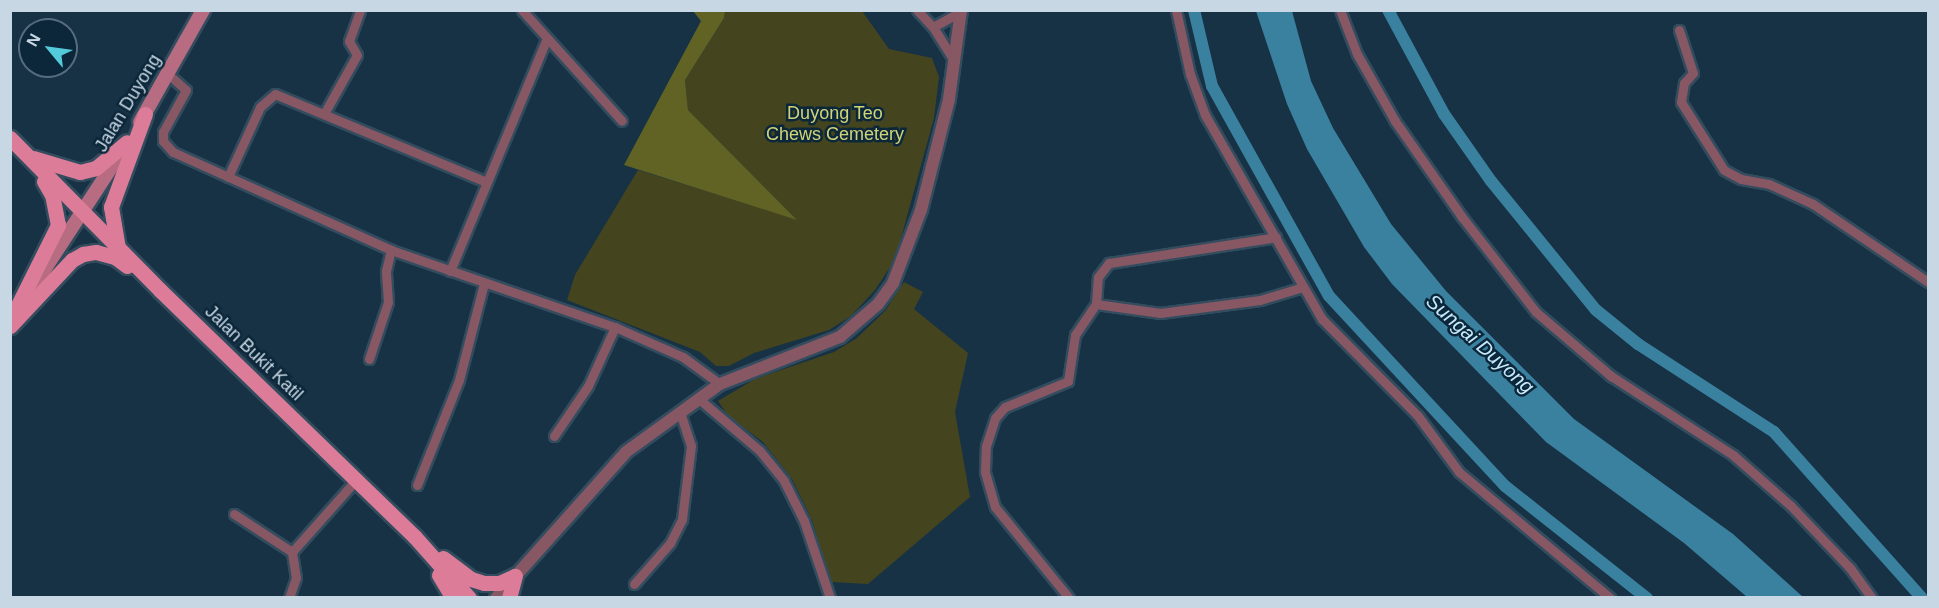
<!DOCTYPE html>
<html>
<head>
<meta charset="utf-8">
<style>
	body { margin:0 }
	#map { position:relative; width:1939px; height:608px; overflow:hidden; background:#173145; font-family:Helvetica,sans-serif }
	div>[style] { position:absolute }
	.green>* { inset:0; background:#44451f }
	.forest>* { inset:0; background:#616324 }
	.water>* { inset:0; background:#3a809f }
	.canal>* { height:12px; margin:-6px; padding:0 6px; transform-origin:6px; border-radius:6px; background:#3a809f }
	.roads { filter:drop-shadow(2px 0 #334c5e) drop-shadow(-2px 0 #334c5e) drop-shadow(0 2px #334c5e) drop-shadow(0 -2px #334c5e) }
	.minor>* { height:9px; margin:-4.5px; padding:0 4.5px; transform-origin:4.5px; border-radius:4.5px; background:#875764 }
	.tertiary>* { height:12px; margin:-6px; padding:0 6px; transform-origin:6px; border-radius:6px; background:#875764 }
	.secondary>* { height:14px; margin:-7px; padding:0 7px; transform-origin:7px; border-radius:7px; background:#b76c82 }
	.primary>* { height:15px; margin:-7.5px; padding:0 7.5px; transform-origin:7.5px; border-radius:7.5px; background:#dd7c98 }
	span { translate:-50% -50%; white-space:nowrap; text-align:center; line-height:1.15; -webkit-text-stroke:5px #0c273a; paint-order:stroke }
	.street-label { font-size:18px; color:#c7d7e4 }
	.park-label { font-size:18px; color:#d0d478 }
	.water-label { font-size:20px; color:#c5eafc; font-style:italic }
	.frame { position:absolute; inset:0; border:12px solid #c7d7e4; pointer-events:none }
	.north { position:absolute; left:18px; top:18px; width:60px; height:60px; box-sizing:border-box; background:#0c273a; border:2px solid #576d7e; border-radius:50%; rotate:299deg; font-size:16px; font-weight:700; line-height:24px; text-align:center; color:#c7d7e4 }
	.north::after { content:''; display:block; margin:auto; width:21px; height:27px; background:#53cbdb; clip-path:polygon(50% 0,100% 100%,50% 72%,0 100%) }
</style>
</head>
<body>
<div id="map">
	<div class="green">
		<i style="clip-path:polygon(725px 11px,862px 11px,889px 49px,932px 58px,939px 77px,934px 118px,895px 260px,875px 290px,851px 316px,829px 330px,754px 353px,729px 366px,716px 366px,700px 352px,567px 300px,575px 275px,638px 170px,796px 219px,688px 110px,685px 80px,724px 18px)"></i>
		<i style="clip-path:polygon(904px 282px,923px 292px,914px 309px,968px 353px,955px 412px,970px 497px,868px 584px,830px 582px,812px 520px,792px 479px,763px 442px,728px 416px,718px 401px,755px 379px,834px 352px,857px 338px,885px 311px)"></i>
	</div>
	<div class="forest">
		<i style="clip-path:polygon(693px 11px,725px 11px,724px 18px,685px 80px,688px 110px,797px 220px,624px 165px,701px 21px)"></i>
	</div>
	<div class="water">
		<i style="clip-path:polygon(1256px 11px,1292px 11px,1311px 81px,1333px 128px,1391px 224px,1446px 291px,1574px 419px,1733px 534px,1803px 597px,1747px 597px,1684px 543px,1546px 442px,1392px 284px,1364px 247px,1307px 149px,1287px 104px)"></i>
	</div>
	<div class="canal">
		<i style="left:1194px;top:10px;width:78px;rotate:76.7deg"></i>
		<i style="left:1212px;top:86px;width:240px;rotate:60.9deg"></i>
		<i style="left:1329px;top:296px;width:259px;rotate:47.2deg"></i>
		<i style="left:1505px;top:486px;width:181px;rotate:38.3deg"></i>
		<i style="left:1388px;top:10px;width:118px;rotate:61.7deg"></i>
		<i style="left:1444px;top:114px;width:82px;rotate:55deg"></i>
		<i style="left:1491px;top:181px;width:166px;rotate:50.9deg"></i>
		<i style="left:1596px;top:310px;width:54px;rotate:39deg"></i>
		<i style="left:1638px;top:344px;width:162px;rotate:32.9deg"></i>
		<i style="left:1774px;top:432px;width:222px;rotate:48.3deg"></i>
	</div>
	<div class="roads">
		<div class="minor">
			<i style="left:522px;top:10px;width:149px;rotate:48deg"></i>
			<i style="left:917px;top:10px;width:23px;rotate:47deg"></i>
			<i style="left:933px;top:27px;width:40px;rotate:58deg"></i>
			<i style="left:1176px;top:10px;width:66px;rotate:77.7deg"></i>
			<i style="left:1190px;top:74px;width:44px;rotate:69.9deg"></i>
			<i style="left:1205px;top:115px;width:235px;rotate:60.2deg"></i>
			<i style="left:1322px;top:319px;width:136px;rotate:45.3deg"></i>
			<i style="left:1418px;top:416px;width:69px;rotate:53.8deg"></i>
			<i style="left:1459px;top:472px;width:197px;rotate:39.8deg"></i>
			<i style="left:1340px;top:10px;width:47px;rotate:68.9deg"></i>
			<i style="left:1357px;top:54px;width:77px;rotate:60.4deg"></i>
			<i style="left:1395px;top:121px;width:117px;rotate:55.1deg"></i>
			<i style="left:1462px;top:217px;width:120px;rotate:52.1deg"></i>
			<i style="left:1536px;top:312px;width:99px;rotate:40.5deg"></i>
			<i style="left:1611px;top:376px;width:145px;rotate:32.9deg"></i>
			<i style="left:1733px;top:455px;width:77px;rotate:41.3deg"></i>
			<i style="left:1791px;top:506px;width:86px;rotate:46.4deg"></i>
			<i style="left:1850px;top:568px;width:37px;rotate:54deg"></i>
			<i style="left:933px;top:27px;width:33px;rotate:-29deg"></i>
			<i style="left:1679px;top:30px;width:45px;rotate:72deg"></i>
			<i style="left:1693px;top:73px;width:13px;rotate:132deg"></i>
			<i style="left:1684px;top:83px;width:19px;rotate:99deg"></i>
			<i style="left:1681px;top:102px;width:80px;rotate:57.7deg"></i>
			<i style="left:1724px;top:170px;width:19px;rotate:28deg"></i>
			<i style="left:1741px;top:179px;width:28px;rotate:10deg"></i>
			<i style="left:1769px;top:184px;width:48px;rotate:24.4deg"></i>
			<i style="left:1813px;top:204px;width:139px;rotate:34.1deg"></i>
			<i style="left:167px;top:73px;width:25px;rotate:42deg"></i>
			<i style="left:186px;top:90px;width:48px;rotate:118.7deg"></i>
			<i style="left:163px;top:132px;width:9px;rotate:90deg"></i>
			<i style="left:163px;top:141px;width:15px;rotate:48deg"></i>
			<i style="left:173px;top:152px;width:239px;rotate:24.2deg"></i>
			<i style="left:391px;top:250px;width:237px;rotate:19deg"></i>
			<i style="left:615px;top:327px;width:74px;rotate:23.8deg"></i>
			<i style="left:683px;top:357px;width:46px;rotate:36.1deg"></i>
			<i style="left:325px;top:112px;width:65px;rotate:-60.7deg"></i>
			<i style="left:357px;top:55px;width:16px;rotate:-120deg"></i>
			<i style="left:349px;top:41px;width:33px;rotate:-70deg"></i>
			<i style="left:228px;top:177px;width:77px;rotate:-65.4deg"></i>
			<i style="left:260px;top:107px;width:20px;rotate:-41deg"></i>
			<i style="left:275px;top:94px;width:229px;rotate:22.6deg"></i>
			<i style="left:450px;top:271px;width:252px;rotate:-67.4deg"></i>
			<i style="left:1096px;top:304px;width:65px;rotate:8deg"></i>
			<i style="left:1160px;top:313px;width:101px;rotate:-7.4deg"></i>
			<i style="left:1260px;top:300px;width:45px;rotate:-16.8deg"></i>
			<i style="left:369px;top:359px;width:60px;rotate:-71.6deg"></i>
			<i style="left:388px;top:302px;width:31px;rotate:-94deg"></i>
			<i style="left:386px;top:271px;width:22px;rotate:-77deg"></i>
			<i style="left:699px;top:399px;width:80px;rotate:40.4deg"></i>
			<i style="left:760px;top:451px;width:38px;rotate:51deg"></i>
			<i style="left:784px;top:481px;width:45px;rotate:63.4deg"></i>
			<i style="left:804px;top:521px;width:81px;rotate:71.3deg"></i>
			<i style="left:554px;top:436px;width:60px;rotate:-55.8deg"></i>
			<i style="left:588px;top:386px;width:65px;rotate:-65.4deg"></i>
			<i style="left:417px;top:485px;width:113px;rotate:-68.2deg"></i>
			<i style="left:459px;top:380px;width:100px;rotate:-75.5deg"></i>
			<i style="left:234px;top:514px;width:69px;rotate:33.2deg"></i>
			<i style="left:292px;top:552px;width:96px;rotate:-48.4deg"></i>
			<i style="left:634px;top:584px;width:55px;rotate:-48.7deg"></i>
			<i style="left:670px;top:543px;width:27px;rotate:-63deg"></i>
			<i style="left:682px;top:519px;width:74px;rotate:-83deg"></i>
			<i style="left:691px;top:446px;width:36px;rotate:-108deg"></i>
			<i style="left:289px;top:598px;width:21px;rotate:-71deg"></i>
			<i style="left:296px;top:578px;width:26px;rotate:-99deg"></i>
			<i style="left:1069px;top:598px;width:117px;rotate:-129.1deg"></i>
			<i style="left:995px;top:507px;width:37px;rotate:-106deg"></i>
			<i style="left:985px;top:471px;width:25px;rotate:-88deg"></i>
			<i style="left:986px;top:446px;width:29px;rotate:-72deg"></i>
			<i style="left:995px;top:418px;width:15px;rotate:-48deg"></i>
			<i style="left:1005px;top:407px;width:68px;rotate:-22.4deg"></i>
			<i style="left:1068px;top:381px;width:47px;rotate:-81.3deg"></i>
			<i style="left:1075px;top:335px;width:37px;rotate:-56deg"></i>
			<i style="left:1096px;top:304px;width:27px;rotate:-86deg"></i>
			<i style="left:1098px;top:277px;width:18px;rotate:-52deg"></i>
			<i style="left:1109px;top:263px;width:169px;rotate:-8.8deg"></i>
		</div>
		<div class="tertiary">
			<i style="left:496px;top:598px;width:195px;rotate:-48.3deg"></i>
			<i style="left:626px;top:452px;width:116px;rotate:-35.9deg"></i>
			<i style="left:720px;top:384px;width:129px;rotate:-21.4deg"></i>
			<i style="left:840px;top:337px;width:50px;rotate:-41deg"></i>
			<i style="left:878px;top:304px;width:26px;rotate:-54deg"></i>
			<i style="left:893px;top:283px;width:78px;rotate:-69deg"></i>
			<i style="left:921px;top:210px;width:114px;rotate:-75.8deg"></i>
			<i style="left:949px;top:99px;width:90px;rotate:-82.3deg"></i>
		</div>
		<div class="secondary">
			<i style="left:140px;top:122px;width:129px;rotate:-60.6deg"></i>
			<i style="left:31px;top:290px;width:170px;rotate:-56.8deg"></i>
		</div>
		<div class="primary">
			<i style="left:10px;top:138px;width:215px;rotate:45.4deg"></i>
			<i style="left:161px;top:291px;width:352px;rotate:44.1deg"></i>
			<i style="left:414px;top:536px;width:83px;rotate:48.4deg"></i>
			<i style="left:33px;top:158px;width:49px;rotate:16.6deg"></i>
			<i style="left:80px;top:172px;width:16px;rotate:-14deg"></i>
			<i style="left:96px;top:168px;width:40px;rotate:-40deg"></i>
			<i style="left:118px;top:248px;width:42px;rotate:-99.7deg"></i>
			<i style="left:111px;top:207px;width:99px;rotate:-69.9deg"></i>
			<i style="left:13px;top:315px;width:101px;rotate:-63.4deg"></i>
			<i style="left:58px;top:225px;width:31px;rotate:-101deg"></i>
			<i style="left:52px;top:195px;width:16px;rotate:-120deg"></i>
			<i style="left:10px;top:326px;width:91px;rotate:-46.8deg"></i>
			<i style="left:72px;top:260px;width:13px;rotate:-29deg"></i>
			<i style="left:83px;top:254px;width:13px;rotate:-9deg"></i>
			<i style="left:96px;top:252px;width:20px;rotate:15deg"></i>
			<i style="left:115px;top:257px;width:15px;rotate:37deg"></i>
			<i style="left:443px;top:558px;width:35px;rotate:37deg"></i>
			<i style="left:471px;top:579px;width:14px;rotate:17deg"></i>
			<i style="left:484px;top:583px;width:15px"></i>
			<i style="left:499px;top:583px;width:17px;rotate:-24deg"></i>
			<i style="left:439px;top:575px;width:27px;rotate:59deg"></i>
			<i style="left:509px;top:598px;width:23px;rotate:-75deg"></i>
		</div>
	</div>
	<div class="street-label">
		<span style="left:128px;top:103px;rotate:-59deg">Jalan Duyong</span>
		<span style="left:254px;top:353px;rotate:44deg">Jalan Bukit Katil</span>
	</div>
	<div class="park-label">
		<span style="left:835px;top:124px">Duyong Teo<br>Chews Cemetery</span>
	</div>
	<div class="water-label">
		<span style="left:1480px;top:344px;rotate:42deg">Sungai Duyong</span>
	</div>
	<div class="frame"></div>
	<div class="north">N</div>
</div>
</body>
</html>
